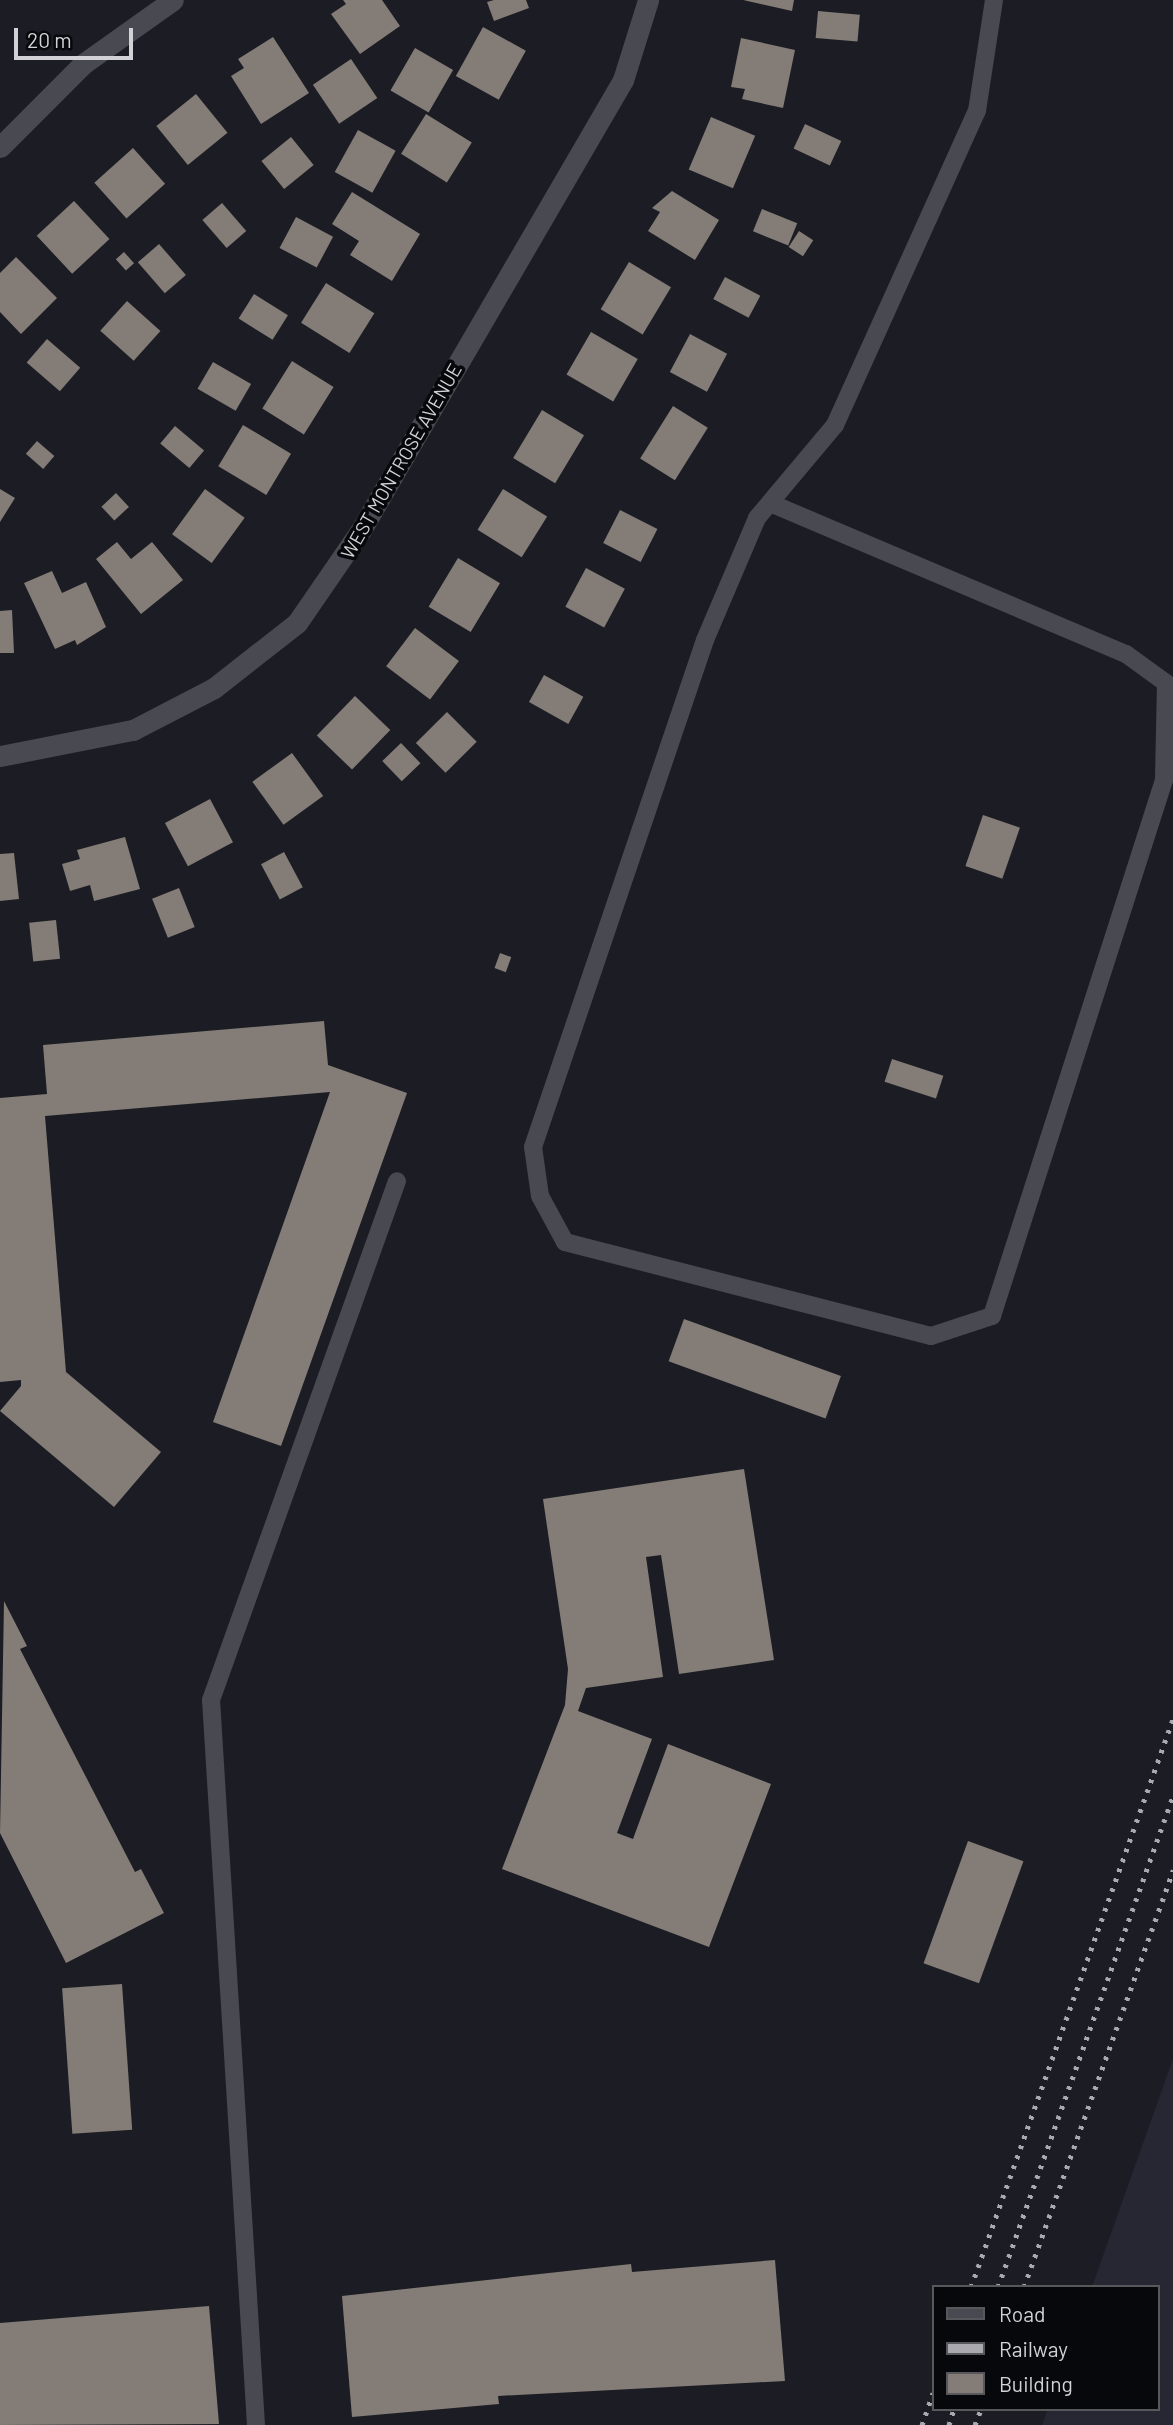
<!DOCTYPE html>
<html>
<head>
<meta charset="utf-8">
<style>
	body { margin:0 }
	#map { position:relative; width:1173px; height:2425px; overflow:hidden; background:#1c1d24; font-family:Barlow,sans-serif }
	div>[style] { position:absolute }
	.built>* { inset:0; background:#262733 }
	.building>* { inset:0; background:#847c76; transform-origin:0 0 }
	.lane>* { height:18px; margin:-9px; padding:0 9px; transform-origin:9px; border-radius:9px; background:#484951 }
	.street>* { height:21px; margin:-10.5px; padding:0 10.5px; transform-origin:10.5px; border-radius:10.5px; background:#484951 }
	.rail>* { height:5px; margin-top:-2.5px; transform-origin:0; background:repeating-linear-gradient(90deg,#a9a9af 0 3.5px,transparent 0 10.5px) }
	span { translate:-50% -50%; white-space:nowrap; text-align:center; line-height:1.15; -webkit-text-stroke:7px #07080b; paint-order:stroke }
	.street-label { font-size:19px; color:#d1d1d6 }
	.legend { position:absolute; left:932px; top:2285px; width:228px; height:126px; box-sizing:border-box; background:#07080b; border:2px solid #58585c; margin:0; padding:9px 12px; list-style:none; font-size:21px; color:#d1d1d6 }
	.legend li { display:flex; align-items:center; gap:14px; height:35px }
	.legend b { width:35px; border:2px solid #58585c }
	.scale { position:absolute; left:14px; top:28px; width:119px; height:32px; box-sizing:border-box; border:4px solid #d1d1d6; border-top:0; padding-left:9px; font-size:21px; line-height:24px; white-space:nowrap; color:#d1d1d6; -webkit-text-stroke:5px #07080b; paint-order:stroke }
</style>
</head>
<body>
<div id="map">
	<div class="built">
		<i style="clip-path:polygon(1173px 2059px,1173px 2425px,1042px 2425px,1048px 2409px,1157px 2409px,1157px 2287px,1092px 2287px)"></i>
	</div>
	<div class="building">
		<i style="clip-path:polygon(343px 0,382px 0,400px 26px,360px 54px,331px 14px,346px 4px)"></i>
		<i style="clip-path:polygon(494px 0,526px 0,529px 8px,494px 21px,487px 2px)"></i>
		<i style="clip-path:polygon(743px 0,794px 0,792px 11px)"></i>
		<i style="left:818px;top:11px;width:42px;height:27px;rotate:5deg"></i>
		<i style="left:483px;top:27px;width:49px;height:56px;rotate:29deg"></i>
		<i style="clip-path:polygon(273px 37px,309px 93px,261px 124px,231px 76px,244px 68px,238px 59px)"></i>
		<i style="clip-path:polygon(741px 38px,795px 50px,783px 108px,742px 99px,745px 89px,731px 87px)"></i>
		<i style="left:415px;top:48px;width:44px;height:49px;rotate:30deg"></i>
		<i style="left:351px;top:59px;width:47px;height:46px;rotate:56deg"></i>
		<i style="left:196px;top:94px;width:50px;height:51px;rotate:51deg"></i>
		<i style="left:426px;top:114px;width:54px;height:47px;rotate:32deg"></i>
		<i style="left:711px;top:117px;width:48px;height:57px;rotate:23deg"></i>
		<i style="left:805px;top:124px;width:40px;height:27px;rotate:25deg"></i>
		<i style="left:358px;top:130px;width:43px;height:48px;rotate:29deg"></i>
		<i style="left:291px;top:137px;width:36px;height:38px;rotate:51deg"></i>
		<i style="left:133px;top:148px;width:48px;height:52px;rotate:48deg"></i>
		<i style="clip-path:polygon(672px 191px,719px 220px,695px 260px,648px 231px,660px 212px,652px 208px)"></i>
		<i style="clip-path:polygon(352px 192px,420px 234px,392px 281px,350px 255px,359px 241px,332px 224px)"></i>
		<i style="left:74px;top:201px;width:52px;height:51px;rotate:47deg"></i>
		<i style="left:222px;top:203px;width:37px;height:26px;rotate:49deg"></i>
		<i style="left:762px;top:209px;width:38px;height:24px;rotate:22deg"></i>
		<i style="left:296px;top:217px;width:42px;height:35px;rotate:28deg"></i>
		<i style="left:799px;top:231px;width:17px;height:19px;rotate:33deg"></i>
		<i style="left:159px;top:244px;width:41px;height:28px;rotate:49deg"></i>
		<i style="left:124px;top:252px;width:15px;height:11px;rotate:48deg"></i>
		<i style="clip-path:polygon(16px 257px,57px 298px,21px 334px,0 312px,0 273px)"></i>
		<i style="left:629px;top:262px;width:49px;height:55px;rotate:31deg"></i>
		<i style="left:725px;top:277px;width:40px;height:25px;rotate:28deg"></i>
		<i style="left:326px;top:283px;width:57px;height:47px;rotate:32deg"></i>
		<i style="left:254px;top:294px;width:40px;height:29px;rotate:32deg"></i>
		<i style="left:127px;top:301px;width:45px;height:40px;rotate:42deg"></i>
		<i style="left:591px;top:332px;width:54px;height:49px;rotate:30deg"></i>
		<i style="left:690px;top:334px;width:42px;height:43px;rotate:28deg"></i>
		<i style="left:47px;top:339px;width:44px;height:31px;rotate:41deg"></i>
		<i style="left:292px;top:361px;width:49px;height:56px;rotate:32deg"></i>
		<i style="left:213px;top:362px;width:44px;height:31px;rotate:30deg"></i>
		<i style="left:673px;top:406px;width:41px;height:62px;rotate:32deg"></i>
		<i style="left:542px;top:410px;width:49px;height:56px;rotate:31deg"></i>
		<i style="left:243px;top:425px;width:56px;height:48px;rotate:31deg"></i>
		<i style="left:175px;top:426px;width:38px;height:23px;rotate:40deg"></i>
		<i style="left:37px;top:441px;width:23px;height:17px;rotate:41deg"></i>
		<i style="clip-path:polygon(0 489px,15px 498px,0 522px)"></i>
		<i style="left:205px;top:489px;width:49px;height:56px;rotate:36deg"></i>
		<i style="left:503px;top:489px;width:52px;height:48px;rotate:32deg"></i>
		<i style="left:116px;top:493px;width:19px;height:20px;rotate:47deg"></i>
		<i style="left:620px;top:510px;width:42px;height:37px;rotate:27deg"></i>
		<i style="clip-path:polygon(117px 542px,131px 559px,152px 542px,183px 580px,141px 614px,96px 559px)"></i>
		<i style="left:458px;top:558px;width:49px;height:57px;rotate:31deg"></i>
		<i style="left:586px;top:568px;width:44px;height:44px;rotate:28deg"></i>
		<i style="clip-path:polygon(52px 571px,62px 593px,86px 582px,106px 627px,77px 645px,75px 640px,55px 649px,24px 583px)"></i>
		<i style="clip-path:polygon(12px 610px,14px 653px,0 653px,0 611px)"></i>
		<i style="left:415px;top:628px;width:55px;height:48px;rotate:37deg"></i>
		<i style="left:544px;top:675px;width:45px;height:31px;rotate:29deg"></i>
		<i style="left:355px;top:696px;width:49px;height:55px;rotate:44deg"></i>
		<i style="left:447px;top:712px;width:42px;height:44px;rotate:45deg"></i>
		<i style="left:401px;top:743px;width:28px;height:26px;rotate:46deg"></i>
		<i style="left:292px;top:753px;width:53px;height:49px;rotate:54deg"></i>
		<i style="left:210px;top:799px;width:49px;height:51px;rotate:62deg"></i>
		<i style="left:983px;top:815px;width:39px;height:54px;rotate:19deg"></i>
		<i style="clip-path:polygon(125px 837px,140px 889px,94px 901px,90px 885px,70px 891px,62px 864px,80px 859px,77px 850px)"></i>
		<i style="left:284px;top:852px;width:40px;height:26px;rotate:62deg"></i>
		<i style="clip-path:polygon(14px 853px,19px 899px,0 901px,0 854px)"></i>
		<i style="left:179px;top:888px;width:42px;height:29px;rotate:68deg"></i>
		<i style="left:56px;top:920px;width:39px;height:27px;rotate:84deg"></i>
		<i style="left:500px;top:953px;width:12px;height:16px;rotate:20deg"></i>
		<i style="clip-path:polygon(324px 1021px,328px 1065px,407px 1093px,281px 1446px,213px 1422px,330px 1092px,45px 1116px,66px 1372px,161px 1452px,114px 1507px,0 1411px,21px 1386px,21px 1380px,0 1382px,0 1098px,47px 1094px,43px 1045px)"></i>
		<i style="left:892px;top:1059px;width:54px;height:24px;rotate:18deg"></i>
		<i style="left:684px;top:1319px;width:167px;height:45px;rotate:20deg"></i>
		<i style="clip-path:polygon(744px 1469px,774px 1660px,679px 1674px,661px 1555px,646px 1557px,663px 1677px,586px 1688px,578px 1711px,652px 1739px,617px 1833px,633px 1839px,668px 1744px,771px 1784px,709px 1947px,502px 1869px,565px 1705px,568px 1669px,543px 1499px)"></i>
		<i style="clip-path:polygon(4px 1601px,27px 1646px,20px 1649px,135px 1872px,141px 1869px,164px 1913px,66px 1963px,0 1833px)"></i>
		<i style="left:968px;top:1841px;width:59px;height:130px;rotate:20deg"></i>
		<i style="left:122px;top:1984px;width:146px;height:60px;rotate:86deg"></i>
		<i style="clip-path:polygon(775px 2260px,785px 2381px,498px 2396px,499px 2404px,352px 2417px,342px 2296px,631px 2264px,632px 2272px)"></i>
		<i style="clip-path:polygon(209px 2306px,219px 2424px,0 2425px,0 2323px)"></i>
	</div>
	<div class="lane">
		<i style="left:770px;top:503px;width:387px;rotate:23deg"></i>
		<i style="left:1126px;top:654px;width:49px;rotate:35.9deg"></i>
		<i style="left:1166px;top:683px;width:97px;rotate:91.2deg"></i>
		<i style="left:1164px;top:780px;width:563px;rotate:107.79deg"></i>
		<i style="left:992px;top:1316px;width:64px;rotate:161.8deg"></i>
		<i style="left:931px;top:1336px;width:378px;rotate:-165.6deg"></i>
		<i style="left:565px;top:1242px;width:52px;rotate:-118.5deg"></i>
		<i style="left:540px;top:1196px;width:49px;rotate:-98.1deg"></i>
		<i style="left:533px;top:1147px;width:535px;rotate:-71.26deg"></i>
		<i style="left:705px;top:640px;width:133px;rotate:-66.9deg"></i>
		<i style="left:757px;top:518px;width:121px;rotate:-50deg"></i>
		<i style="left:835px;top:425px;width:345px;rotate:-65.7deg"></i>
		<i style="left:977px;top:111px;width:112px;rotate:-81.3deg"></i>
		<i style="left:256px;top:2425px;width:726px;rotate:-93.55deg"></i>
		<i style="left:211px;top:1700px;width:551px;rotate:-70.28deg"></i>
	</div>
	<div class="street">
		<i style="left:0;top:147px;width:117px;rotate:-45deg"></i>
		<i style="left:83px;top:64px;width:110px;rotate:-35.4deg"></i>
		<i style="left:0;top:756px;width:136px;rotate:-11.1deg"></i>
		<i style="left:133px;top:730px;width:91px;rotate:-27.4deg"></i>
		<i style="left:214px;top:688px;width:105px;rotate:-38.1deg"></i>
		<i style="left:297px;top:623px;width:113px;rotate:-55.5deg"></i>
		<i style="left:361px;top:530px;width:521px;rotate:-59.79deg"></i>
		<i style="left:623px;top:80px;width:84px;rotate:-72.6deg"></i>
	</div>
	<div class="rail">
		<i style="left:971px;top:2287px;width:603px;rotate:-70.42deg"></i>
		<i style="left:998px;top:2287px;width:521px;rotate:-70.38deg"></i>
		<i style="left:1024px;top:2287px;width:443px;rotate:-70.3deg"></i>
		<i style="left:922px;top:2425px;width:34px;rotate:-71deg"></i>
		<i style="left:949px;top:2425px;width:17px;rotate:-73deg"></i>
		<i style="left:975px;top:2425px;width:17px;rotate:-69deg"></i>
	</div>
	<div class="street-label">
		<span style="left:401px;top:461px;rotate:-60deg">WEST MONTROSE AVENUE</span>
	</div>
	<ul class="legend">
	<li><b style="height:9px;background:#484951"></b>Road</li>
	<li><b style="height:9px;background:#a9a9af"></b>Railway</li>
	<li><b style="height:19px;background:#847c76"></b>Building</li>
	</ul>
	<div class="scale">20 m</div>
</div>
</body>
</html>
